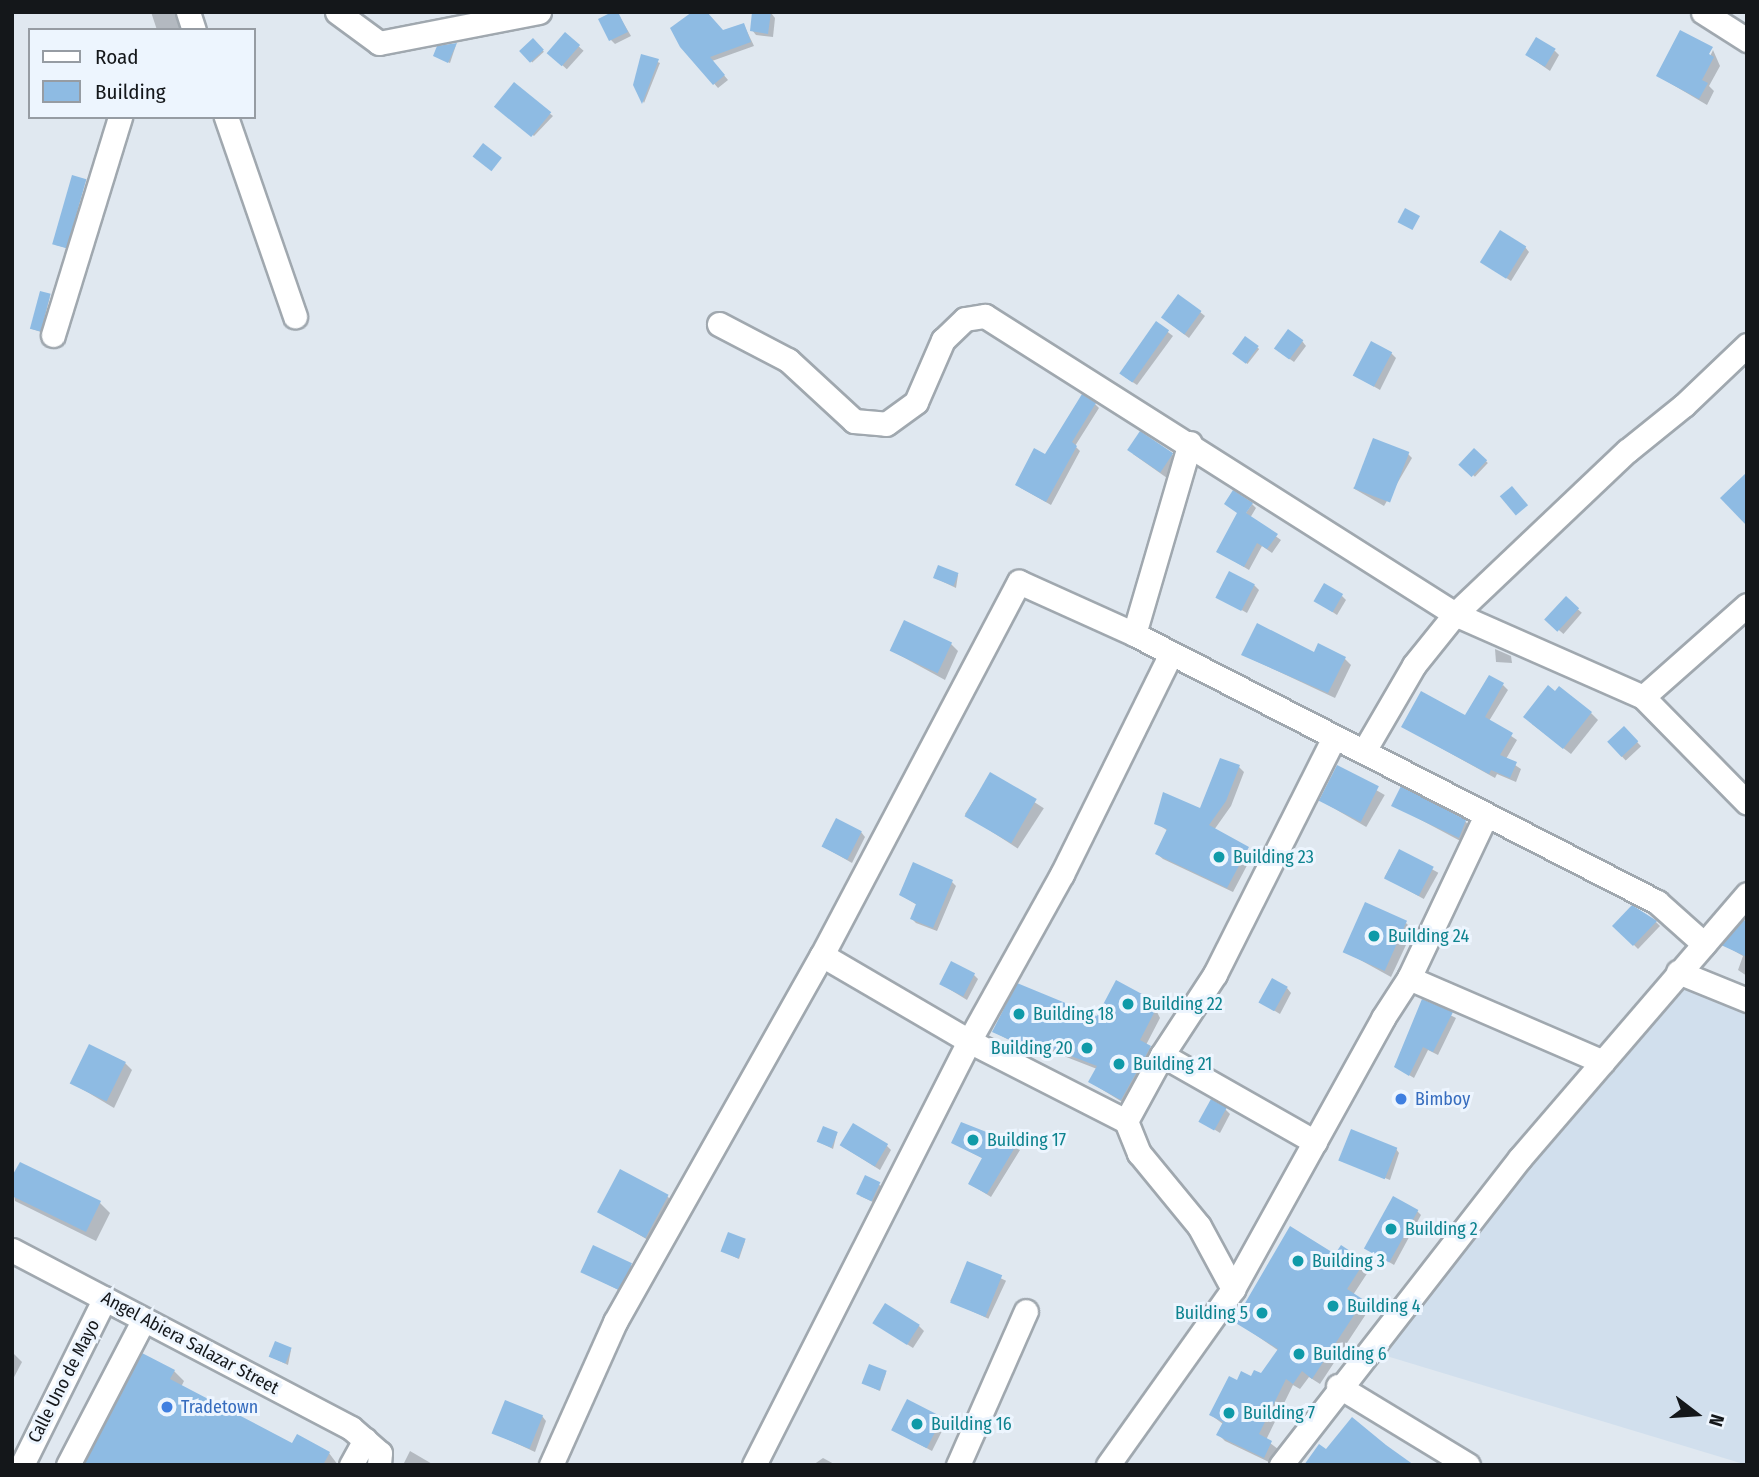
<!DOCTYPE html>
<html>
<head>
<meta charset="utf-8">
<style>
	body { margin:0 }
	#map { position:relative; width:1759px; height:1477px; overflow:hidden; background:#e0e8f0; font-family:"Fira Sans Condensed",sans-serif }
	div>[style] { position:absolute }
	.built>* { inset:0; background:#d1dfed }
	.shadow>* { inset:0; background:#0003; transform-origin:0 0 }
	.building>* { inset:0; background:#8ebbe3; transform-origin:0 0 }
	.roads { filter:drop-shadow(2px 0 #a0a8af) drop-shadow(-2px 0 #a0a8af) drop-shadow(0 2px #a0a8af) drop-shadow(0 -2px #a0a8af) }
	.minor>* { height:23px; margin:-11.5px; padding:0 11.5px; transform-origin:11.5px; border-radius:11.5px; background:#fff }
	.dots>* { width:19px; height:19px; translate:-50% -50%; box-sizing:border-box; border:4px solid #edf5fe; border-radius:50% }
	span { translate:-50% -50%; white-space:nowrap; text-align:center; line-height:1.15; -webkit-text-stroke:6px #edf5fe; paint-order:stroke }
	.culture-label { font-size:18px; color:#0d838f }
	.left { translate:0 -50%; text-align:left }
	.right { translate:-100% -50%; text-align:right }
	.shop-label { font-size:18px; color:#366cbe }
	.street-label { font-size:18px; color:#14171a }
	.frame { position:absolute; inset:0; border:14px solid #14171a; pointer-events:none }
	.legend { position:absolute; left:28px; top:28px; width:228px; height:91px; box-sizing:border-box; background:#edf5fe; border:2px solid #969ca3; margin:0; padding:9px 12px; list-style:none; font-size:21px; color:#14171a }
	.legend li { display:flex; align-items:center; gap:14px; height:35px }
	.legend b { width:35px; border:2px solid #969ca3 }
	.north { position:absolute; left:1661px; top:1379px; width:70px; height:70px; -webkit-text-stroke:5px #edf5fe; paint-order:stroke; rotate:107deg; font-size:19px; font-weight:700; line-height:28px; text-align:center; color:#14171a }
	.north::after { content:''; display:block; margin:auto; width:24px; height:32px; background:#14171a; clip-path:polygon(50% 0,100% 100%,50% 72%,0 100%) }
</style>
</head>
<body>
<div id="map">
	<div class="built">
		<i style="clip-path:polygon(1675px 984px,1747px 1012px,1747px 1465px,1380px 1354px)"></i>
	</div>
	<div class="shadow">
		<i style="clip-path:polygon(151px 12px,180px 12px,182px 30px,157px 30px)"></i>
		<i style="clip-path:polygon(617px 12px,631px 36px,615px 44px,611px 40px)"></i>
		<i style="clip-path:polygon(771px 13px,775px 18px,773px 37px,756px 35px,752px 30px)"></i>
		<i style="clip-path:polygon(744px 25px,754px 46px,712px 61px,728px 80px,718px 88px,681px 46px)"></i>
		<i style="left:565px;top:34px;width:25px;height:25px;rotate:42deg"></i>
		<i style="left:533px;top:40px;width:16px;height:16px;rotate:47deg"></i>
		<i style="clip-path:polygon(456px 45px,450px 63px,437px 57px)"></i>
		<i style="clip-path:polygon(1713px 50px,1720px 66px,1709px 86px,1714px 91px,1707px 105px,1658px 76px,1707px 63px)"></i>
		<i style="clip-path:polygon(1555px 51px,1559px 55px,1550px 71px,1527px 55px)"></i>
		<i style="clip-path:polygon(643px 56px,660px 63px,644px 103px,634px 85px)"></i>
		<i style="clip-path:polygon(500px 110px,549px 113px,553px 116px,534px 136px)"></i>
		<i style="clip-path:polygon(85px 181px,67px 248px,56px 245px)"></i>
		<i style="clip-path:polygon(1525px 247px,1529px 252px,1511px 281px,1482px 262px)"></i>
		<i style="clip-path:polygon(50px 296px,41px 332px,32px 329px)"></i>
		<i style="clip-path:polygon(1200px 312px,1205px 316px,1189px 338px,1168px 322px)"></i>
		<i style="clip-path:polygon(1156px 323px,1173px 336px,1137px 385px,1125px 377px)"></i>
		<i style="left:1245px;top:338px;width:18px;height:19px;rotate:38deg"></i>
		<i style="clip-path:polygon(1302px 341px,1306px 346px,1294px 362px,1280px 352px)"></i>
		<i style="clip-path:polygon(1391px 353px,1396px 358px,1380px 390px,1356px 376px)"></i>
		<i style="clip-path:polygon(1095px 404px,1099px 408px,1075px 446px,1080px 451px,1051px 505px,1021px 488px,1017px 484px)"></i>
		<i style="left:1474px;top:450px;width:19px;height:19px;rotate:43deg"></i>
		<i style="clip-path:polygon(1133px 454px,1171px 454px,1176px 459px,1167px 478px)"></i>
		<i style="clip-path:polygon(1408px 454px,1412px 458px,1384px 506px,1353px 488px)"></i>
		<i style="clip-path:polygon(1252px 504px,1256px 508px,1250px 518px,1281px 540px,1272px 553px,1262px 546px,1249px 570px,1219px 552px)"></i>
		<i style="clip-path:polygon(958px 575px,956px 588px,935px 578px)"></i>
		<i style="clip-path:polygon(1254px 585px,1259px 590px,1247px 613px,1219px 597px)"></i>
		<i style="clip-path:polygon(1342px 596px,1346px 600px,1337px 615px,1316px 601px)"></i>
		<i style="left:1566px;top:599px;width:21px;height:28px;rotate:41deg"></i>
		<i style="clip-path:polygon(951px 644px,958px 651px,945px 680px,892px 651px)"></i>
		<i style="clip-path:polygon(1495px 649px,1511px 656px,1512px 663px,1496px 662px)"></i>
		<i style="clip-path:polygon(1243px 655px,1345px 659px,1351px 665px,1335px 698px)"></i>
		<i style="clip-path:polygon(1503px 685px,1508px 690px,1489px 721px,1517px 740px,1506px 759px,1521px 769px,1516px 782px,1497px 774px,1495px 778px,1403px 727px,1465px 717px)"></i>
		<i style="clip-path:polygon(1591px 713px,1598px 720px,1571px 754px,1532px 724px)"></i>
		<i style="left:1624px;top:728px;width:25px;height:21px;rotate:47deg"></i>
		<i style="clip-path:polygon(1239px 767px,1244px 772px,1231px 806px,1214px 830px,1253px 854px,1233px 892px,1163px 859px,1157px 854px,1168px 831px,1156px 823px,1201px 811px)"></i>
		<i style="left:1338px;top:768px;width:54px;height:37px;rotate:30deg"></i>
		<i style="left:991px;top:774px;width:63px;height:48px;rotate:33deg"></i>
		<i style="clip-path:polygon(1393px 805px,1465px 821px,1472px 829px,1466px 844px)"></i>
		<i style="clip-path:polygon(861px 832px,865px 837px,852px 863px,824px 847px)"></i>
		<i style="left:1399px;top:851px;width:45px;height:30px;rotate:29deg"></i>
		<i style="clip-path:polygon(952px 882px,956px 886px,937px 931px,916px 923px,912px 919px,917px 905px,901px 895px)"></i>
		<i style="clip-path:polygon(1656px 922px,1660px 926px,1638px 949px,1615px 926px)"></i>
		<i style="clip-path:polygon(1406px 923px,1413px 930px,1391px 977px,1344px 951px)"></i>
		<i style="clip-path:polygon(1747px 923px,1747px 976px,1738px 970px,1743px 956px,1724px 945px)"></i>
		<i style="clip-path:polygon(974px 975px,978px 979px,967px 1000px,941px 984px)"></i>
		<i style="clip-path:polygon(1287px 988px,1291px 993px,1280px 1014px,1262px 1003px)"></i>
		<i style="clip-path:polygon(1422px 1001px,1456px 1018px,1438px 1055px,1428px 1050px,1414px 1078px,1396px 1067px)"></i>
		<i style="clip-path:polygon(1152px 1002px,1160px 1018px,1146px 1045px,1156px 1053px,1127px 1105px,1090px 1082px,1097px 1069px,1033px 1044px,1030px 1051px,994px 1032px,1098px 1018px)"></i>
		<i style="clip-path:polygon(125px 1063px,132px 1070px,114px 1108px,72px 1083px)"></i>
		<i style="clip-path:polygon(1225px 1109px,1230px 1114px,1220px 1133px,1201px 1121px)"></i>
		<i style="clip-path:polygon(962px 1124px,1020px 1150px,991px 1197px,970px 1184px,984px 1159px,953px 1143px)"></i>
		<i style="clip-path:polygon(837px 1133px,833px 1149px,821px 1143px)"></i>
		<i style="clip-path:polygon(842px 1146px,887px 1146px,891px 1150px,880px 1170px)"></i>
		<i style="clip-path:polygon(1396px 1149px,1399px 1153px,1390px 1180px,1340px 1160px)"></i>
		<i style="clip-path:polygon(866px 1177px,881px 1186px,873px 1202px,860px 1196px)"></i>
		<i style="clip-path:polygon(12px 1179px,100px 1203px,110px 1213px,96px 1241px,15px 1201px)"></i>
		<i style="clip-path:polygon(667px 1196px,674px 1203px,653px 1243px,599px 1211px)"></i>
		<i style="clip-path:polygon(1417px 1211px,1421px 1215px,1394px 1265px,1366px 1248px)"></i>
		<i style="clip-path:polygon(745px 1241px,739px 1259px,722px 1251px)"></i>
		<i style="left:594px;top:1247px;width:47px;height:27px;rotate:27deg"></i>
		<i style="clip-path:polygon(1336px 1257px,1364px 1263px,1370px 1269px,1353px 1295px,1370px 1308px,1320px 1384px,1309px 1377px,1300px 1389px,1293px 1385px,1266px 1440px,1278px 1449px,1271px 1463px,1225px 1441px,1218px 1434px,1223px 1424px,1211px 1415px,1238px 1382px,1262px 1375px,1279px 1351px,1237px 1322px)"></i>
		<i style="left:968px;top:1263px;width:42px;height:42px;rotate:25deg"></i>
		<i style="clip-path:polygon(874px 1323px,919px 1326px,924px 1331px,913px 1348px)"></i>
		<i style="clip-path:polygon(291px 1350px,288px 1365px,271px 1357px)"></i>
		<i style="clip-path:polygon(12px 1352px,22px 1362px,12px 1381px)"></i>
		<i style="clip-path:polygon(174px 1371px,184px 1381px,181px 1387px,293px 1445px,329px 1453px,338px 1465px,90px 1465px)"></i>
		<i style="clip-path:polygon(886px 1373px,880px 1391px,865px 1384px)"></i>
		<i style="clip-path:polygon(542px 1416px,546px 1421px,535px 1452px,494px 1433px)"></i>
		<i style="clip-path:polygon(942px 1418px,946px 1423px,932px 1451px,893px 1430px)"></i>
		<i style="clip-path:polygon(410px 1451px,434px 1465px,403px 1465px)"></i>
		<i style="clip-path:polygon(823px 1458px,836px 1465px,813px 1465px)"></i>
	</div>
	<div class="building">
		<i style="clip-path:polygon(612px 12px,618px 12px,628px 32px,609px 41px,598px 19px)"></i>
		<i style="clip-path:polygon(692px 12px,707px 12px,723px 30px,744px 23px,751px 42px,710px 57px,725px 75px,713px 85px,680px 47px,670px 28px)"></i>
		<i style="clip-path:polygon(752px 12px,771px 12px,768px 34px,750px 31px)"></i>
		<i style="clip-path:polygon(1680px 30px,1713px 47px,1709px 54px,1714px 57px,1702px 80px,1708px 83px,1699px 99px,1656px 76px)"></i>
		<i style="left:565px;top:32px;width:20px;height:28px;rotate:41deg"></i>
		<i style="left:1536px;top:37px;width:23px;height:21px;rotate:31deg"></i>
		<i style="left:533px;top:38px;width:16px;height:19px;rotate:47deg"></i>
		<i style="clip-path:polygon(457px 43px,448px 63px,433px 56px,437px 46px)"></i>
		<i style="clip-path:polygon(641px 54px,659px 59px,642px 104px,633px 85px)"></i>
		<i style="left:514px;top:82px;width:48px;height:32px;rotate:39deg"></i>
		<i style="left:483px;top:143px;width:24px;height:17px;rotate:38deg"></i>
		<i style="left:72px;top:175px;width:15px;height:72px;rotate:16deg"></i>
		<i style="left:1405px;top:208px;width:17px;height:16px;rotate:28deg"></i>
		<i style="left:1500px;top:230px;width:31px;height:38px;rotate:32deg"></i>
		<i style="left:40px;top:291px;width:11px;height:39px;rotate:15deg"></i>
		<i style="left:1178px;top:294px;width:29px;height:29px;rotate:36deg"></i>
		<i style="left:1156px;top:321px;width:16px;height:64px;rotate:35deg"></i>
		<i style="left:1288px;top:329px;width:19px;height:24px;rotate:36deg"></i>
		<i style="left:1245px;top:336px;width:17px;height:22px;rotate:36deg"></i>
		<i style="left:1371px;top:341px;width:24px;height:39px;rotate:28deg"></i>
		<i style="clip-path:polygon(1082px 394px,1096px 403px,1072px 442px,1077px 446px,1046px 502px,1015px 485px,1034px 448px,1045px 454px)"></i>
		<i style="left:1140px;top:431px;width:40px;height:23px;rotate:34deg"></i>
		<i style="left:1373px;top:438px;width:39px;height:54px;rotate:21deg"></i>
		<i style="left:1474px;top:448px;width:18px;height:23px;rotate:43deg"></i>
		<i style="clip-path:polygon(1747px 472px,1747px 526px,1720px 498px)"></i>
		<i style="left:1512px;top:486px;width:25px;height:16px;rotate:50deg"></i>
		<i style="clip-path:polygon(1233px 490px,1253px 503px,1246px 513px,1278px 534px,1267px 549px,1257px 543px,1244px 567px,1216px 552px,1237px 513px,1224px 504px)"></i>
		<i style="left:938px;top:565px;width:22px;height:14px;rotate:21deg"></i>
		<i style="left:1229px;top:571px;width:29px;height:30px;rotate:27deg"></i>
		<i style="left:1324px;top:583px;width:22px;height:21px;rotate:30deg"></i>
		<i style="left:1566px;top:596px;width:18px;height:32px;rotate:43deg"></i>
		<i style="left:904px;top:620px;width:53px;height:34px;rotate:25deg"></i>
		<i style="clip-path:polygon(1257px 623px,1314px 652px,1318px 643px,1346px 657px,1328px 693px,1241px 655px)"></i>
		<i style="clip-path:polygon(1489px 675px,1504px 683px,1485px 717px,1513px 733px,1500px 755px,1517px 762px,1510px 778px,1491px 770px,1489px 774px,1401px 727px,1421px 691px,1465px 715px)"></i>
		<i style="clip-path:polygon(1548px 685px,1555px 691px,1559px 686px,1592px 712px,1563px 749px,1523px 717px)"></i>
		<i style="left:1624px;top:726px;width:21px;height:23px;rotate:47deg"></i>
		<i style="clip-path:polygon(1220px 758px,1240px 765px,1226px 801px,1209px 825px,1249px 847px,1227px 888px,1155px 854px,1167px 829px,1154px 824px,1163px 792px,1200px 808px)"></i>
		<i style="left:1337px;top:765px;width:47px;height:40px;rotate:27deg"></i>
		<i style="left:990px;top:772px;width:54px;height:51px;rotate:30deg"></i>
		<i style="clip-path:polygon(1401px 786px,1466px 820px,1459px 838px,1391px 806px)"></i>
		<i style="left:836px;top:818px;width:29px;height:32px;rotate:27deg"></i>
		<i style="left:1399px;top:849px;width:39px;height:33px;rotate:27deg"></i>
		<i style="clip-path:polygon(913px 862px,953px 880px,933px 928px,910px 919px,916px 904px,899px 895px)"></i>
		<i style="left:1365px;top:902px;width:46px;height:55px;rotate:24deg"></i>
		<i style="clip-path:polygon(1632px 905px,1657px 921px,1633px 946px,1612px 926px)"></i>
		<i style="clip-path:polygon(1743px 920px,1747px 921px,1747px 957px,1721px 945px)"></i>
		<i style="left:951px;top:961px;width:27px;height:26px;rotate:27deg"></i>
		<i style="left:1272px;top:978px;width:18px;height:28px;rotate:29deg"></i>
		<i style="clip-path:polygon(1116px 980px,1153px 1000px,1150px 1008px,1155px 1011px,1140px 1040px,1151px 1046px,1121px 1100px,1088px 1082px,1097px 1066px,1027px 1039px,1024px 1046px,992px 1032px,1017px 983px,1097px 1016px)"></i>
		<i style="clip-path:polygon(1422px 999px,1453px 1012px,1433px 1052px,1423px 1047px,1409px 1076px,1394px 1067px)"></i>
		<i style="left:89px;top:1044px;width:41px;height:44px;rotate:26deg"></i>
		<i style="left:1211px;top:1099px;width:18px;height:26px;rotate:29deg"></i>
		<i style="clip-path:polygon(961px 1122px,1017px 1144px,987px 1194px,968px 1184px,982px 1158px,951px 1143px)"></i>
		<i style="left:853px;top:1123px;width:41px;height:26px;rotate:31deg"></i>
		<i style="left:823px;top:1126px;width:16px;height:17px;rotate:22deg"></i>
		<i style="left:1351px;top:1129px;width:50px;height:34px;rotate:22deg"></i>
		<i style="clip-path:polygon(20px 1162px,101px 1201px,86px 1232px,12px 1196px,12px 1176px)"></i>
		<i style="left:620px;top:1169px;width:55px;height:49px;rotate:28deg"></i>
		<i style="left:865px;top:1175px;width:17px;height:21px;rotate:25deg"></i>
		<i style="left:1393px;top:1196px;width:29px;height:60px;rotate:29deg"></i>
		<i style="clip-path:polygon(1290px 1226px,1335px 1254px,1341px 1245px,1365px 1261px,1347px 1289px,1364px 1300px,1312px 1379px,1302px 1371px,1293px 1384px,1286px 1379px,1259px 1434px,1272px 1441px,1264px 1458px,1216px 1435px,1223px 1422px,1209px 1415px,1229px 1376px,1237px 1380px,1241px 1371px,1251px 1376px,1254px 1370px,1261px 1373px,1278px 1349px,1234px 1322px)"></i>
		<i style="left:728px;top:1232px;width:19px;height:21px;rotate:21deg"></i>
		<i style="left:593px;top:1245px;width:43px;height:30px;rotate:25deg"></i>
		<i style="left:967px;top:1261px;width:38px;height:45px;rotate:22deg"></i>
		<i style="left:885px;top:1303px;width:41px;height:24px;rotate:32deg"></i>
		<i style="left:275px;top:1341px;width:18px;height:17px;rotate:22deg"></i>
		<i style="clip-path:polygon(142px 1353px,175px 1370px,170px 1379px,292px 1443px,297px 1434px,330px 1452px,323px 1465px,84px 1465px)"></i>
		<i style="left:869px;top:1364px;width:19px;height:21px;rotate:21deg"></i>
		<i style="left:907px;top:1399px;width:40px;height:35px;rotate:27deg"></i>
		<i style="left:505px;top:1400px;width:41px;height:36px;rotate:22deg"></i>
		<i style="clip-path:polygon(1352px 1417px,1386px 1445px,1414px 1465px,1304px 1465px,1319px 1444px,1326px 1449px)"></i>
	</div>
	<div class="roads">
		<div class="minor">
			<i style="left:188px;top:12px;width:19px;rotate:72deg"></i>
			<i style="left:337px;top:12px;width:52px;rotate:36.4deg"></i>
			<i style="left:379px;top:43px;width:163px;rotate:-11deg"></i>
			<i style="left:1703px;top:12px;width:52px;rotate:32.5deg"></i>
			<i style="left:226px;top:117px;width:211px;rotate:70.9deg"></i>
			<i style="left:719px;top:324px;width:78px;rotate:27.6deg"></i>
			<i style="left:788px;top:360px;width:90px;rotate:42.7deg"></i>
			<i style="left:854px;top:421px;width:32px;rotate:5deg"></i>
			<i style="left:886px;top:424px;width:37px;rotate:-36deg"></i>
			<i style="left:916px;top:402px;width:68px;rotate:-66.5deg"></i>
			<i style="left:943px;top:340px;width:30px;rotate:-44deg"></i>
			<i style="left:965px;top:319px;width:20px;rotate:-9deg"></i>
			<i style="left:985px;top:316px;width:557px;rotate:32.38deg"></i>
			<i style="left:1455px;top:614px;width:206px;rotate:23.8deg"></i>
			<i style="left:1643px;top:697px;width:148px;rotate:45.5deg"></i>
			<i style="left:53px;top:335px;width:228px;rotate:-72.9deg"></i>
			<i style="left:1134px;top:634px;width:199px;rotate:-73.7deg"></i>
			<i style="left:1643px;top:697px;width:139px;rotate:-41.5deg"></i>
			<i style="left:1364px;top:751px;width:99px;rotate:-59.8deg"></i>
			<i style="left:1414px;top:665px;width:65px;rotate:-51.2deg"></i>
			<i style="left:1455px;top:614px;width:237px;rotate:-43.5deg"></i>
			<i style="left:1627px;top:451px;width:73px;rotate:-38.9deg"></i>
			<i style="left:1684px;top:405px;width:87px;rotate:-43.6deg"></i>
			<i style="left:822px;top:955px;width:170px;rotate:30.3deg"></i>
			<i style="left:969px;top:1041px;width:176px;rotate:27deg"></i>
			<i style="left:1126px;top:1121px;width:75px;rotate:-61.4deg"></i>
			<i style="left:1162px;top:1055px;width:97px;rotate:-56.8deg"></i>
			<i style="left:1215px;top:974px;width:263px;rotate:-63.3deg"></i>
			<i style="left:1678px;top:972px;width:74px;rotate:22.1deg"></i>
			<i style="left:1409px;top:978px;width:211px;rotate:23.4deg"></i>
			<i style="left:1162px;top:1055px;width:176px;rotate:29.6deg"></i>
			<i style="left:1126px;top:1121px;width:35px;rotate:68deg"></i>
			<i style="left:1139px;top:1153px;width:94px;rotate:50.6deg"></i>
			<i style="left:1199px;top:1226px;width:72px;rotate:61.6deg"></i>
			<i style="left:12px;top:1250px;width:383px;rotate:27.7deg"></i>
			<i style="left:351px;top:1428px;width:38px;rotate:41deg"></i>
			<i style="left:380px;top:1453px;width:12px;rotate:95deg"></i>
			<i style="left:1338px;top:1386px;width:152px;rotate:31.3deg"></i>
			<i style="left:22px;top:1465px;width:186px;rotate:-63.6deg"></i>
			<i style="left:68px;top:1465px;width:162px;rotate:-62.5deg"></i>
			<i style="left:351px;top:1465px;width:29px;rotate:-61deg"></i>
			<i style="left:551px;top:1465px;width:157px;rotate:-65.9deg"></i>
			<i style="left:615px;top:1322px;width:421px;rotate:-60.6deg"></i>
			<i style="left:822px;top:955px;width:422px;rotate:-62.2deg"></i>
			<i style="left:1019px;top:582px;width:126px;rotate:24.3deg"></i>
			<i style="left:1134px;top:634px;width:588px;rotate:27.13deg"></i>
			<i style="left:1657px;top:902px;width:63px;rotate:41.8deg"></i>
			<i style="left:754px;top:1465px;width:475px;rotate:-63.1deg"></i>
			<i style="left:969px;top:1041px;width:191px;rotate:-60.9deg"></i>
			<i style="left:1062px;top:874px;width:246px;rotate:-63.7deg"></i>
			<i style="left:958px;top:1465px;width:168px;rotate:-66.2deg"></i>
			<i style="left:1108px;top:1465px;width:216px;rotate:-54.6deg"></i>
			<i style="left:1233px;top:1289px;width:310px;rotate:-61deg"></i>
			<i style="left:1383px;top:1018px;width:48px;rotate:-57deg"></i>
			<i style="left:1409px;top:978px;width:178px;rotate:-64.7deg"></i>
			<i style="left:1281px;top:1465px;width:389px;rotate:-52.1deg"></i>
			<i style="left:1520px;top:1158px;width:348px;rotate:-49.3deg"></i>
		</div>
	</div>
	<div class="dots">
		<i style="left:1219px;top:857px;background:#0f9aa8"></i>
		<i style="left:1374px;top:936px;background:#0f9aa8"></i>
		<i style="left:1128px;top:1004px;background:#0f9aa8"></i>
		<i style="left:1019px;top:1014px;background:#0f9aa8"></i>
		<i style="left:1087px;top:1048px;background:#0f9aa8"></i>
		<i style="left:1119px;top:1064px;background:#0f9aa8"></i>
		<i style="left:1401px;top:1099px;background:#3f7fe0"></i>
		<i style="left:973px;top:1140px;background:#0f9aa8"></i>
		<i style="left:1391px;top:1229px;background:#0f9aa8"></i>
		<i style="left:1298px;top:1261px;background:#0f9aa8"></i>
		<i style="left:1333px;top:1306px;background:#0f9aa8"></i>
		<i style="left:1262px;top:1313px;background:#0f9aa8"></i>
		<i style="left:1299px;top:1354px;background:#0f9aa8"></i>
		<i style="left:167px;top:1407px;background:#3f7fe0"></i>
		<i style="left:1229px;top:1413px;background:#0f9aa8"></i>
		<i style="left:917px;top:1424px;background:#0f9aa8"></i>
	</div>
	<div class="culture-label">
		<span class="left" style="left:1233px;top:857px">Building 23</span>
		<span class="left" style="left:1388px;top:936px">Building 24</span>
		<span class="left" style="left:1142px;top:1004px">Building 22</span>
		<span class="left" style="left:1033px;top:1014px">Building 18</span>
		<span class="right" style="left:1073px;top:1048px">Building 20</span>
		<span class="left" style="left:1133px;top:1064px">Building 21</span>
		<span class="left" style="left:987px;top:1140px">Building 17</span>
		<span class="left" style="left:1405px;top:1229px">Building 2</span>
		<span class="left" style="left:1312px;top:1261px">Building 3</span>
		<span class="left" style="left:1347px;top:1306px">Building 4</span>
		<span class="right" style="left:1248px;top:1313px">Building 5</span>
		<span class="left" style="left:1313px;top:1354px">Building 6</span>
		<span class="left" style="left:1243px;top:1413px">Building 7</span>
		<span class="left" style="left:931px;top:1424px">Building 16</span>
	</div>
	<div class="shop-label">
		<span class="left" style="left:1415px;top:1099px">Bimboy</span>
		<span class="left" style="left:181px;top:1407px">Tradetown</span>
	</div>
	<div class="street-label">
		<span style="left:190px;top:1343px;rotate:28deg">Angel Abiera Salazar Street</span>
		<span style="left:64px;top:1381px;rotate:-63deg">Calle Uno de Mayo</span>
	</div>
	<div class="frame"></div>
	<ul class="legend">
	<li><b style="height:9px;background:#fff"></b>Road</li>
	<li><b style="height:19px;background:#8ebbe3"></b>Building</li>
	</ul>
	<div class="north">N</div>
</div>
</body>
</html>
